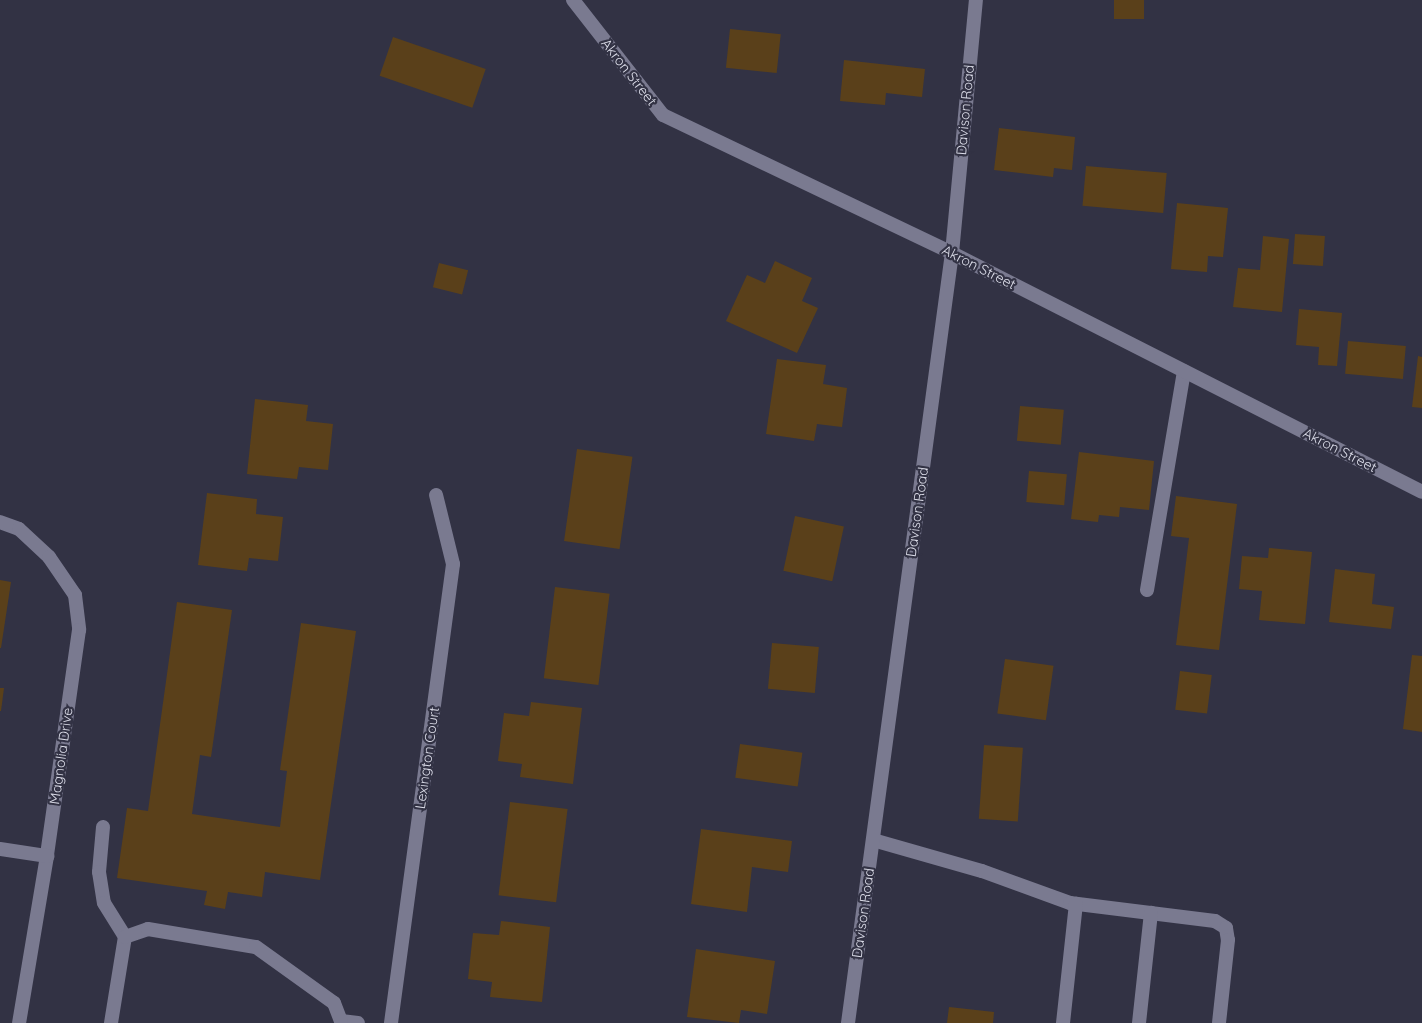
<!DOCTYPE html>
<html>
<head>
<meta charset="utf-8">
<style>
	body { margin:0 }
	#map { position:relative; width:1422px; height:1023px; overflow:hidden; background:#323244; font-family:Quicksand,sans-serif }
	div>[style] { position:absolute }
	.building>* { inset:0; background:#5a401a; transform-origin:0 0 }
	.service>* { height:14px; margin:-7px; padding:0 7px; transform-origin:7px; border-radius:7px; background:#7a7a90 }
	.minor>* { height:14px; margin:-7px; padding:0 7px; transform-origin:7px; border-radius:7px; background:#7a7a90 }
	.tertiary>* { height:14px; margin:-7px; padding:0 7px; transform-origin:7px; border-radius:7px; background:#7a7a90 }
	.secondary>* { height:14px; margin:-7px; padding:0 7px; transform-origin:7px; border-radius:7px; background:#7a7a90 }
	span { translate:-50% -50%; white-space:nowrap; text-align:center; line-height:1.15; -webkit-text-stroke:4.5px #323244; paint-order:stroke }
	.street-label { font-size:14px; color:#dddeea }
</style>
</head>
<body>
<div id="map">
	<div class="building">
		<i style="left:1114px;top:0;width:30px;height:19px"></i>
		<i style="left:730px;top:29px;width:51px;height:39px;rotate:6deg"></i>
		<i style="left:393px;top:37px;width:98px;height:41px;rotate:19deg"></i>
		<i style="clip-path:polygon(844px 60px,925px 69px,922px 97px,886px 93px,885px 105px,840px 101px)"></i>
		<i style="clip-path:polygon(999px 128px,1075px 137px,1072px 170px,1054px 168px,1053px 177px,994px 170px)"></i>
		<i style="left:1086px;top:166px;width:81px;height:40px;rotate:5deg"></i>
		<i style="clip-path:polygon(1177px 203px,1228px 208px,1223px 257px,1208px 256px,1207px 272px,1171px 269px)"></i>
		<i style="left:1295px;top:234px;width:30px;height:30px;rotate:4deg"></i>
		<i style="clip-path:polygon(1263px 236px,1289px 239px,1282px 312px,1233px 307px,1238px 268px,1260px 270px)"></i>
		<i style="clip-path:polygon(775px 261px,812px 278px,802px 301px,818px 308px,797px 353px,726px 321px,747px 275px,765px 283px)"></i>
		<i style="left:439px;top:263px;width:30px;height:25px;rotate:14deg"></i>
		<i style="clip-path:polygon(1299px 309px,1342px 313px,1337px 366px,1318px 365px,1319px 347px,1296px 345px)"></i>
		<i style="left:1348px;top:341px;width:58px;height:33px;rotate:5deg"></i>
		<i style="clip-path:polygon(1418px 356px,1422px 357px,1422px 408px,1412px 407px)"></i>
		<i style="clip-path:polygon(777px 359px,826px 365px,823px 384px,847px 388px,842px 427px,817px 424px,814px 441px,766px 434px)"></i>
		<i style="clip-path:polygon(255px 399px,308px 405px,306px 421px,333px 424px,328px 470px,299px 467px,297px 479px,247px 474px)"></i>
		<i style="left:1020px;top:406px;width:44px;height:35px;rotate:5deg"></i>
		<i style="left:577px;top:449px;width:56px;height:93px;rotate:8deg"></i>
		<i style="clip-path:polygon(1079px 452px,1154px 461px,1149px 510px,1120px 507px,1119px 517px,1099px 515px,1098px 522px,1071px 519px)"></i>
		<i style="left:1029px;top:471px;width:38px;height:31px;rotate:5deg"></i>
		<i style="clip-path:polygon(207px 493px,257px 499px,256px 514px,283px 517px,278px 561px,249px 558px,247px 571px,198px 565px)"></i>
		<i style="clip-path:polygon(1176px 496px,1237px 504px,1219px 650px,1176px 645px,1189px 538px,1171px 536px)"></i>
		<i style="left:795px;top:516px;width:50px;height:56px;rotate:12deg"></i>
		<i style="clip-path:polygon(1269px 548px,1312px 552px,1305px 624px,1259px 620px,1262px 591px,1239px 589px,1242px 556px,1268px 558px)"></i>
		<i style="clip-path:polygon(1335px 569px,1375px 574px,1372px 604px,1394px 607px,1391px 629px,1329px 622px)"></i>
		<i style="clip-path:polygon(0 580px,11px 582px,1px 648px,0 648px)"></i>
		<i style="left:555px;top:587px;width:55px;height:92px;rotate:7deg"></i>
		<i style="clip-path:polygon(177px 602px,232px 610px,211px 757px,200px 755px,192px 814px,280px 827px,287px 771px,280px 770px,301px 623px,356px 631px,320px 880px,265px 872px,262px 897px,228px 892px,225px 909px,204px 905px,207px 891px,117px 878px,127px 808px,148px 811px)"></i>
		<i style="left:772px;top:643px;width:47px;height:46px;rotate:5deg"></i>
		<i style="clip-path:polygon(1412px 655px,1422px 656px,1422px 732px,1403px 729px)"></i>
		<i style="left:1005px;top:659px;width:49px;height:55px;rotate:8deg"></i>
		<i style="left:1180px;top:671px;width:32px;height:39px;rotate:7deg"></i>
		<i style="clip-path:polygon(0 688px,4px 688px,1px 711px,0 711px)"></i>
		<i style="clip-path:polygon(531px 702px,582px 708px,573px 784px,520px 777px,522px 764px,498px 761px,504px 713px,529px 716px)"></i>
		<i style="left:740px;top:744px;width:63px;height:34px;rotate:8deg"></i>
		<i style="left:984px;top:745px;width:39px;height:74px;rotate:4deg"></i>
		<i style="left:510px;top:802px;width:58px;height:94px;rotate:7deg"></i>
		<i style="clip-path:polygon(701px 829px,792px 841px,788px 872px,752px 867px,747px 912px,691px 904px)"></i>
		<i style="clip-path:polygon(501px 921px,550px 927px,542px 1002px,490px 997px,492px 982px,468px 979px,473px 933px,499px 935px)"></i>
		<i style="clip-path:polygon(696px 949px,775px 961px,767px 1014px,741px 1010px,739px 1023px,687px 1017px)"></i>
		<i style="clip-path:polygon(949px 1007px,994px 1012px,993px 1023px,947px 1023px)"></i>
	</div>
	<div class="service">
		<i style="left:1147px;top:590px;width:222px;rotate:-80.4deg"></i>
		<i style="left:103px;top:827px;width:45px;rotate:95.1deg"></i>
		<i style="left:99px;top:872px;width:31px;rotate:81deg"></i>
		<i style="left:104px;top:903px;width:40px;rotate:58deg"></i>
		<i style="left:873px;top:840px;width:113px;rotate:15.9deg"></i>
		<i style="left:982px;top:871px;width:94px;rotate:20deg"></i>
		<i style="left:1070px;top:903px;width:146px;rotate:7.1deg"></i>
		<i style="left:1215px;top:921px;width:13px;rotate:32deg"></i>
		<i style="left:1226px;top:928px;width:12px;rotate:81deg"></i>
		<i style="left:1228px;top:940px;width:83px;rotate:96.2deg"></i>
		<i style="left:341px;top:1021px;width:17px;rotate:7deg"></i>
		<i style="left:111px;top:1023px;width:87px;rotate:-80.8deg"></i>
		<i style="left:125px;top:937px;width:24px;rotate:-19deg"></i>
		<i style="left:148px;top:929px;width:109px;rotate:9.5deg"></i>
		<i style="left:256px;top:947px;width:96px;rotate:35.7deg"></i>
		<i style="left:334px;top:1003px;width:19px;rotate:69deg"></i>
		<i style="left:1063px;top:1023px;width:120px;rotate:-83.8deg"></i>
		<i style="left:1139px;top:1023px;width:111px;rotate:-83.8deg"></i>
	</div>
	<div class="minor">
		<i style="left:0;top:522px;width:20px;rotate:20deg"></i>
		<i style="left:19px;top:529px;width:41px;rotate:43deg"></i>
		<i style="left:49px;top:557px;width:46px;rotate:55.6deg"></i>
		<i style="left:75px;top:595px;width:35px;rotate:83deg"></i>
		<i style="left:79px;top:630px;width:228px;rotate:98.1deg"></i>
		<i style="left:47px;top:856px;width:169px;rotate:99.5deg"></i>
		<i style="left:0;top:849px;width:48px;rotate:8.5deg"></i>
		<i style="left:391px;top:1023px;width:463px;rotate:-82.3deg"></i>
		<i style="left:453px;top:564px;width:71px;rotate:-103.8deg"></i>
	</div>
	<div class="tertiary">
		<i style="left:848px;top:1023px;width:777px;rotate:-82.31deg"></i>
		<i style="left:952px;top:253px;width:254px;rotate:-84.6deg"></i>
	</div>
	<div class="secondary">
		<i style="left:573px;top:0;width:146px;rotate:52deg"></i>
		<i style="left:663px;top:115px;width:320px;rotate:25.5deg"></i>
		<i style="left:952px;top:253px;width:527px;rotate:26.95deg"></i>
	</div>
	<div class="street-label">
		<span style="left:629px;top:72px;rotate:52deg">Akron Street</span>
		<span style="left:965px;top:110px;rotate:-85deg">Davison Road</span>
		<span style="left:979px;top:267px;rotate:27deg">Akron Street</span>
		<span style="left:1340px;top:450px;rotate:27deg">Akron Street</span>
		<span style="left:917px;top:512px;rotate:-82deg">Davison Road</span>
		<span style="left:61px;top:756px;rotate:-82deg">Magnolia Drive</span>
		<span style="left:427px;top:758px;rotate:-82deg">Lexington Court</span>
		<span style="left:863px;top:913px;rotate:-82deg">Davison Road</span>
	</div>
</div>
</body>
</html>
